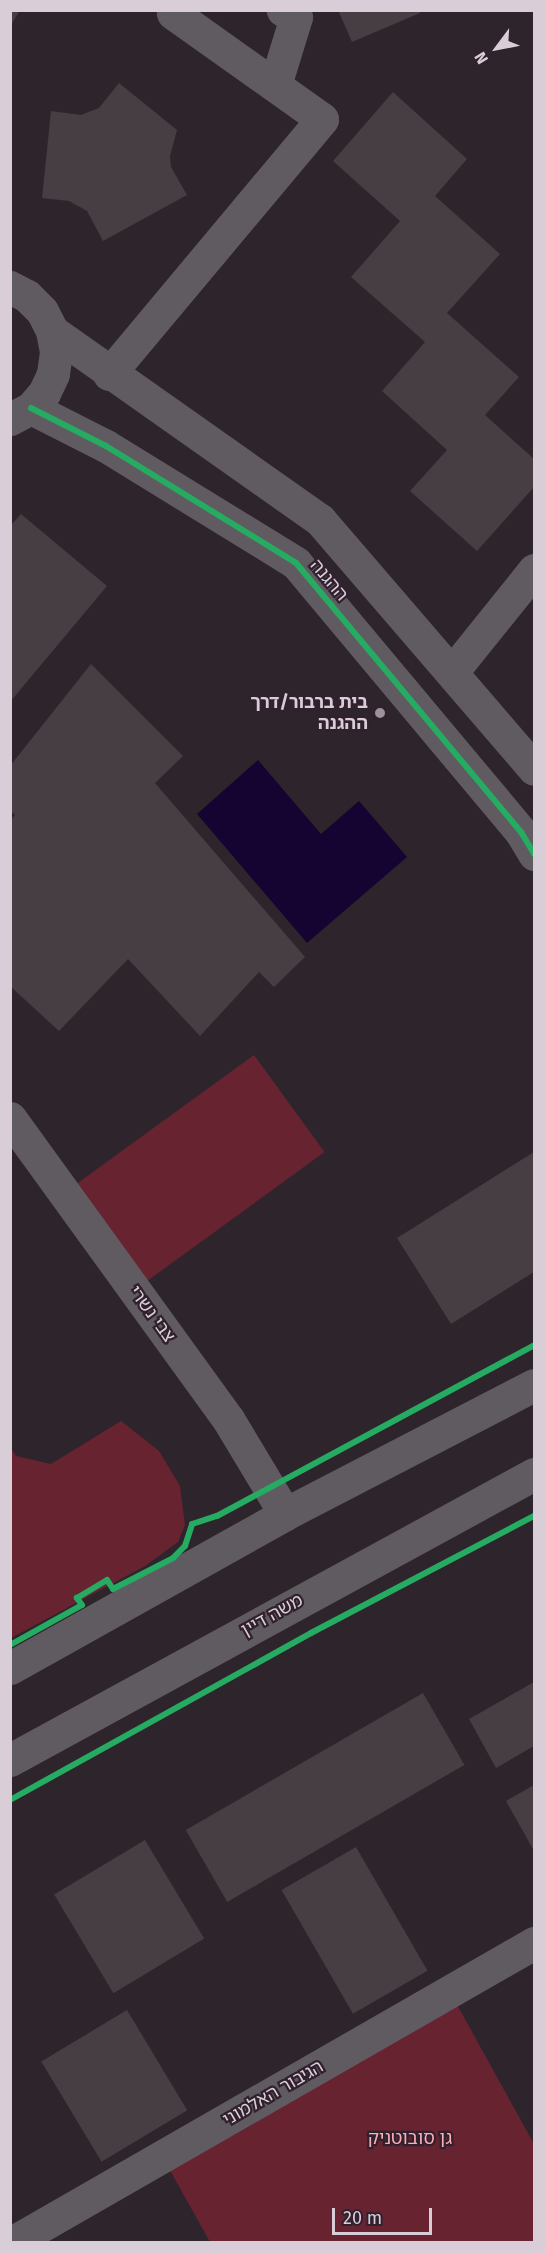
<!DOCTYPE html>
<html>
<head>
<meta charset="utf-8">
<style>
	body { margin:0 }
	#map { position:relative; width:545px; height:2253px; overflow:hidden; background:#2e242c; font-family:"Fira Sans","Noto Sans Hebrew",sans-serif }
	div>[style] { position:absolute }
	.green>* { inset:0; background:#682331; transform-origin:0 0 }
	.water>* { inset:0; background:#150332 }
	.building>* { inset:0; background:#463e43; transform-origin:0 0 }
	.minor>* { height:33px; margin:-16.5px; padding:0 16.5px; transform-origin:16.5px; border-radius:16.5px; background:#605b60 }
	.cycleway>* { height:6px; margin:-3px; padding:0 3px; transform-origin:3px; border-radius:3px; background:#26ab63 }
	.dots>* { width:16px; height:16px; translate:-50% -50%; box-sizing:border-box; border:3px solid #31212f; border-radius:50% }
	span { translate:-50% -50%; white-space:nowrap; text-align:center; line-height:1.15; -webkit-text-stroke:4.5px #31212f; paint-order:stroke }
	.street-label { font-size:18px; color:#d9ced7 }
	.poi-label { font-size:18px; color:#d9ced7; font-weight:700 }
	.right { translate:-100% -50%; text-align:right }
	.park-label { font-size:18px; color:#fcaeb6 }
	.frame { position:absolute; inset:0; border:12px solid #d9ced7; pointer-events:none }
	.north { position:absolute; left:467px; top:18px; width:60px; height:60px; -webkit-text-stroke:4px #31212f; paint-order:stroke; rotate:238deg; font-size:16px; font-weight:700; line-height:24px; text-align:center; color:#d9ced7 }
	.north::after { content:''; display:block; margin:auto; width:21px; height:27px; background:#d9ced7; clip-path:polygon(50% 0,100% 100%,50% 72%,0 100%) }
	.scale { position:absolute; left:332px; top:2208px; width:100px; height:27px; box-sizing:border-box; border:3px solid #d9ced7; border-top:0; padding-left:8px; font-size:18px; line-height:21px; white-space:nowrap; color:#d9ced7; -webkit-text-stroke:4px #31212f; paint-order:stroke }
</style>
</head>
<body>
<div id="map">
	<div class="green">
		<i style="left:254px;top:1055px;width:120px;height:223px;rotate:54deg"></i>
		<i style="clip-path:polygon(121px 1421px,159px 1451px,180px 1486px,185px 1525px,178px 1542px,145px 1566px,11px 1638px,11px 1448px,16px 1456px,51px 1464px)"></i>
		<i style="clip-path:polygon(450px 1992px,534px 2144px,534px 2242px,210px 2242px,162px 2156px)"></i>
	</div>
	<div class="water">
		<i style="clip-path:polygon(258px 760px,321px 834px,359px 801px,407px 857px,307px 943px,197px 814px)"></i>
	</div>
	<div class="building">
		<i style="clip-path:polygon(10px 10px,20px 10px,10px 27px)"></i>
		<i style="clip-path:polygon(338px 10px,419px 10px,420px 13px,352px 42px)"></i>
		<i style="clip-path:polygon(119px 83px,177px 130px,170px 156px,171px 167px,187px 195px,103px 241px,87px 211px,69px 201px,42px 198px,51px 111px,81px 115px,99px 108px)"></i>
		<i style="clip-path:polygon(393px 92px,467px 159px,435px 196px,500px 254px,447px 313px,519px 377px,485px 415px,534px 459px,534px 487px,477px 551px,410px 491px,447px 450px,382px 391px,425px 342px,351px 277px,400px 221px,333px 161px)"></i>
		<i style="clip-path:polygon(21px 514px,107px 586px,10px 702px,10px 526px)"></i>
		<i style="clip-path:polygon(91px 664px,183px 756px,155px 783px,305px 957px,274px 987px,259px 972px,200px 1036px,128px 959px,59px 1031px,10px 986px,10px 821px,15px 815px,10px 810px,10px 766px)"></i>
		<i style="clip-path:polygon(534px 1152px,534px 1272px,451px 1324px,397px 1238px)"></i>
		<i style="clip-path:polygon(534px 1682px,534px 1746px,496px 1768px,469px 1719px)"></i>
		<i style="left:423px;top:1693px;width:83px;height:274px;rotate:60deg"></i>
		<i style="clip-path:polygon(534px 1785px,534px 1851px,506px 1801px)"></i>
		<i style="left:145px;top:1840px;width:115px;height:106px;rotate:59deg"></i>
		<i style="left:356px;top:1847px;width:143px;height:86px;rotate:60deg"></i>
		<i style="left:127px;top:2010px;width:117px;height:100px;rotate:59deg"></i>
	</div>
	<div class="minor">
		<i style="left:275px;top:85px;width:71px;rotate:-72.8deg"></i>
		<i style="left:296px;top:17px;width:15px;rotate:-152deg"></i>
		<i style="left:10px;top:287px;width:19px;rotate:28deg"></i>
		<i style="left:27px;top:296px;width:21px;rotate:45deg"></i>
		<i style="left:42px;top:311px;width:22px;rotate:63deg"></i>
		<i style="left:52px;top:331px;width:21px;rotate:79deg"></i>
		<i style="left:56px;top:352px;width:22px;rotate:98deg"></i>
		<i style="left:53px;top:374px;width:21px;rotate:115deg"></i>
		<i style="left:44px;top:393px;width:20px;rotate:131deg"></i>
		<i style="left:31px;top:408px;width:24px;rotate:152deg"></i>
		<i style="left:52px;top:331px;width:328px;rotate:35.2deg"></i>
		<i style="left:320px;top:520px;width:328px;rotate:49.3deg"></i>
		<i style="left:109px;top:374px;width:332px;rotate:-50.1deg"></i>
		<i style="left:322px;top:119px;width:183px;rotate:-144.6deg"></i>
		<i style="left:31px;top:408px;width:84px;rotate:26.9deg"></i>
		<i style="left:106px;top:446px;width:223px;rotate:31.6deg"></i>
		<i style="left:296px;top:563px;width:351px;rotate:50.1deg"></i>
		<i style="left:521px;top:832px;width:26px;rotate:59deg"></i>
		<i style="left:452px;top:672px;width:131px;rotate:-51.2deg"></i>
		<i style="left:10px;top:1118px;width:372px;rotate:54.1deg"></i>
		<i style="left:228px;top:1419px;width:111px;rotate:59deg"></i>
		<i style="left:10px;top:1668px;width:315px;rotate:-29.2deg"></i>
		<i style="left:285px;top:1514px;width:280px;rotate:-27.4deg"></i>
		<i style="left:10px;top:1760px;width:597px;rotate:-28.63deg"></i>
		<i style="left:13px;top:2242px;width:601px;rotate:-29.85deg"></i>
	</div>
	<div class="cycleway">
		<i style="left:31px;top:408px;width:84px;rotate:26.9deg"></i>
		<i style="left:106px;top:446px;width:223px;rotate:31.6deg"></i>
		<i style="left:296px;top:563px;width:351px;rotate:50.1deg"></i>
		<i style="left:521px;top:832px;width:26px;rotate:59deg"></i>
		<i style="left:10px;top:1645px;width:82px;rotate:-29.1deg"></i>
		<i style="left:82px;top:1605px;width:9px;rotate:-126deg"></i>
		<i style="left:77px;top:1598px;width:35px;rotate:-31deg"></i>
		<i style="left:107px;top:1580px;width:11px;rotate:56deg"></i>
		<i style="left:113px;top:1589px;width:68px;rotate:-27.3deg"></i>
		<i style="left:173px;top:1558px;width:17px;rotate:-45deg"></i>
		<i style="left:185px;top:1546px;width:23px;rotate:-72deg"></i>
		<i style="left:192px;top:1524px;width:26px;rotate:-18deg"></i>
		<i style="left:217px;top:1516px;width:360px;rotate:-28.3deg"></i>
		<i style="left:10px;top:1800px;width:344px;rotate:-29deg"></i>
		<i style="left:311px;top:1633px;width:252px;rotate:-27.7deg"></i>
	</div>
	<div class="dots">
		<i style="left:380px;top:713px;background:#9d929b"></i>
	</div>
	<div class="street-label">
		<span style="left:329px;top:580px;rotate:50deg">ההגנה</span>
		<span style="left:152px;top:1314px;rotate:54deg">צבי נשרי</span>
		<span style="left:272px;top:1615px;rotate:-29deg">משה דיין</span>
		<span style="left:273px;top:2093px;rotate:-30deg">הגיבור האלמוני</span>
	</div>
	<div class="poi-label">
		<span class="right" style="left:368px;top:713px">בית ברבור/דרך<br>ההגנה</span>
	</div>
	<div class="park-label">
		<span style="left:410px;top:2138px">גן סובוטניק</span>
	</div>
	<div class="frame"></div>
	<div class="north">N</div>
	<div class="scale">20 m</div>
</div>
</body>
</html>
